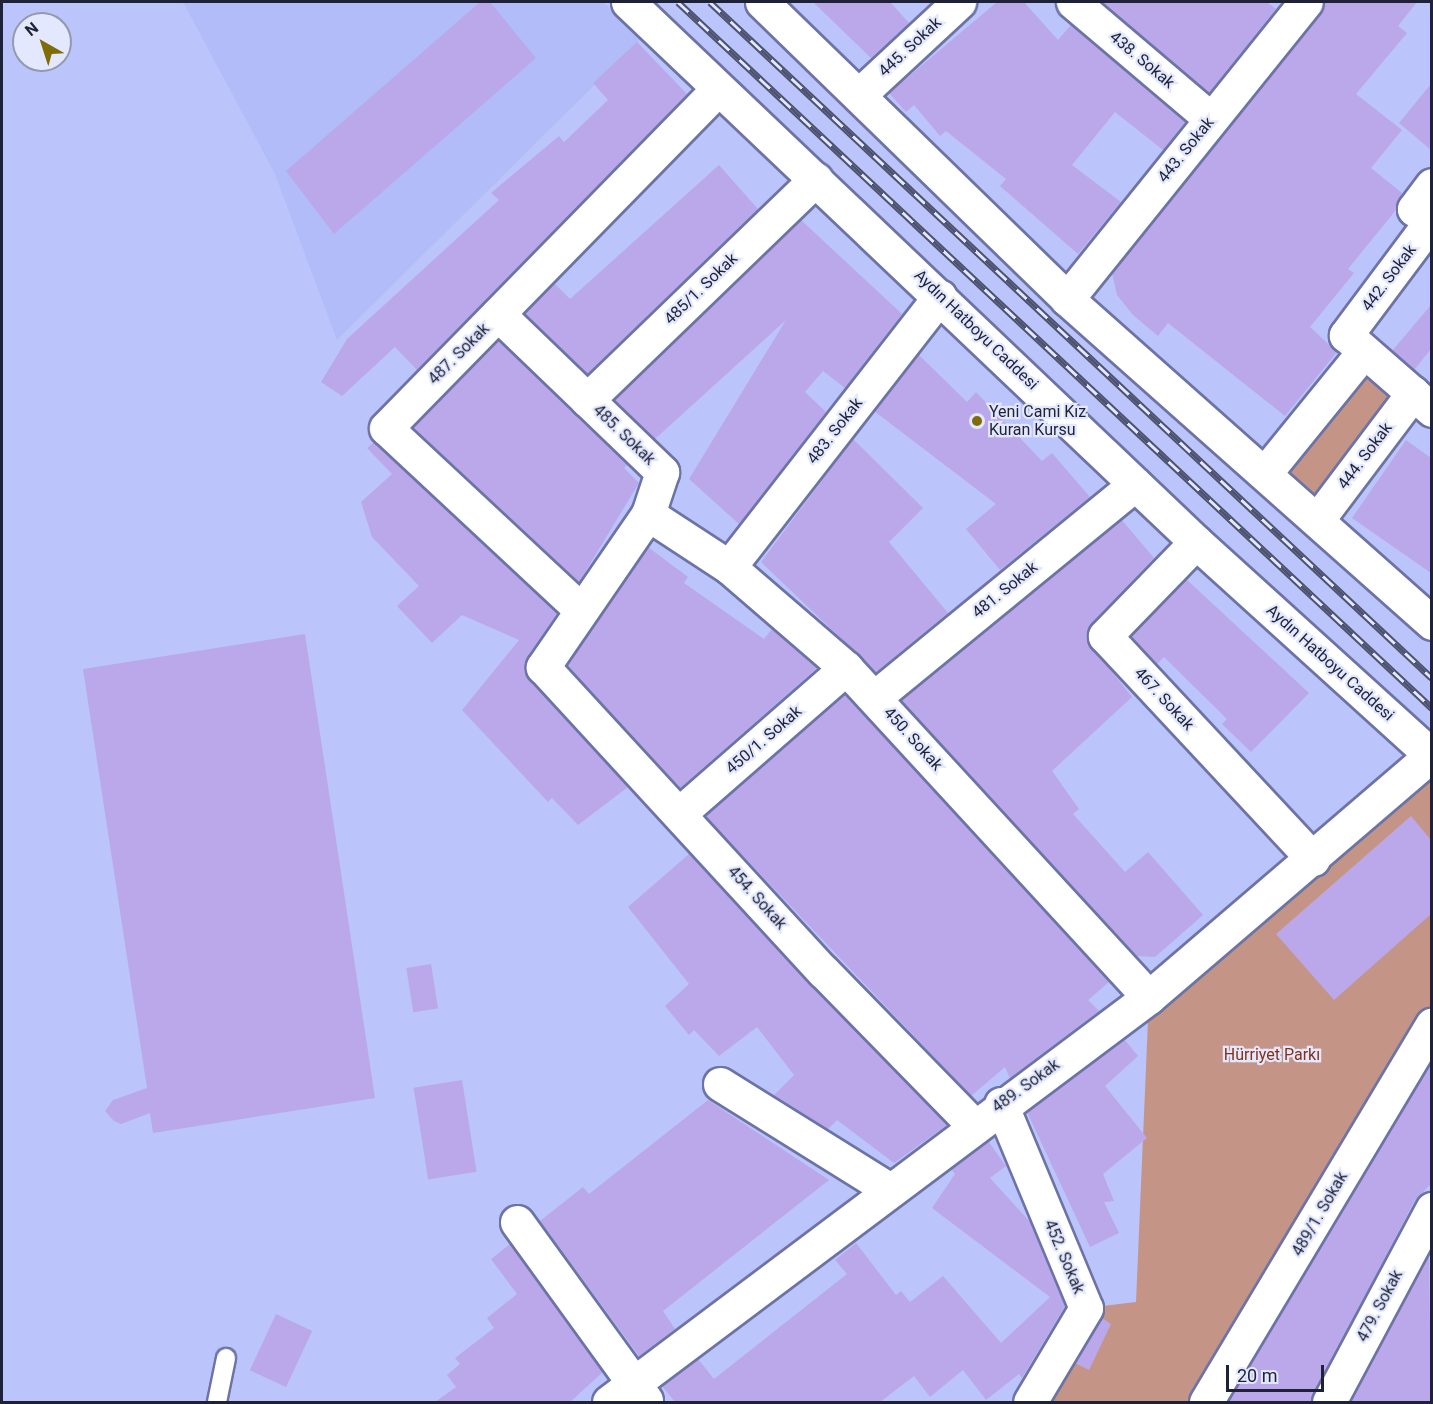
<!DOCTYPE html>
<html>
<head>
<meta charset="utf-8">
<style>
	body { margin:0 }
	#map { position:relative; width:1433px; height:1404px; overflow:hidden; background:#bbc5fb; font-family:Roboto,sans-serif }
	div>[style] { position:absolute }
	.built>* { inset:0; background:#b2bcf9 }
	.green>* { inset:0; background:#c49486; transform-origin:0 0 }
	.building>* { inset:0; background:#baa8ea; transform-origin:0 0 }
	.roads { filter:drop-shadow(2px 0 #6c74a6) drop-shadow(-2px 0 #6c74a6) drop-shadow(0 2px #6c74a6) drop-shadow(0 -2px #6c74a6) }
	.service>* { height:18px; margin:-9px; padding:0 9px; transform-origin:9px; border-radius:9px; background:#fff }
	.minor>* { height:33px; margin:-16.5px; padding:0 16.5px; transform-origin:16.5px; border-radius:16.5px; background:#fff }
	.tertiary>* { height:33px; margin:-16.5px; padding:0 16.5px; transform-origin:16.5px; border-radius:16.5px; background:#fff }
	.rail>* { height:7px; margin-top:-3.5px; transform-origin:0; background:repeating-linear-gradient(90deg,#e3e8fe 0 14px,#4d526f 0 28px); box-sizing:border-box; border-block:2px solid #4d526f }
	.dots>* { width:16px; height:16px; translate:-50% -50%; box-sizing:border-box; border:3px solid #e3e8fe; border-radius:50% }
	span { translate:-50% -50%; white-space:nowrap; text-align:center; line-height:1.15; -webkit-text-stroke:4.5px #e3e8fe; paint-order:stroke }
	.street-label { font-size:16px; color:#1f2236 }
	.poi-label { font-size:16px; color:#1f2236 }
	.left { translate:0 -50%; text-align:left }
	.park-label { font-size:16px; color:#873015 }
	.frame { position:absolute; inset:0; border:3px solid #1f2236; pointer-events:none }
	.north { position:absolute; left:12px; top:12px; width:60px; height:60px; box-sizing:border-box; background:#e3e8fe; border:2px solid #9599ae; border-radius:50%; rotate:321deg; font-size:16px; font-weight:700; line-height:24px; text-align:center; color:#1f2236 }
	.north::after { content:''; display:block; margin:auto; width:21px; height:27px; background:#7f6c07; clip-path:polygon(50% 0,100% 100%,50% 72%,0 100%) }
	.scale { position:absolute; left:1226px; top:1365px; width:98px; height:27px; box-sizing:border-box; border:3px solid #1f2236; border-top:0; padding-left:8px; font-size:18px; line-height:21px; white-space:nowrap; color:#1f2236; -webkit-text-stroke:4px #e3e8fe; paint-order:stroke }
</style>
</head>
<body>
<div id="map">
	<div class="built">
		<i style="clip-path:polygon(183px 2px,603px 2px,641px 39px,337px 340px,275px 174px)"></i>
	</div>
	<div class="green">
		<i style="left:1364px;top:351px;width:65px;height:157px;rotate:41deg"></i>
		<i style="clip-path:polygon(1432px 756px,1431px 1031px,1206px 1402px,1030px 1402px,1086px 1308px,1136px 1302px,1149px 997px)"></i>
	</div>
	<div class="building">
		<i style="clip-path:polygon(480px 2px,490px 2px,536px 58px,334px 234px,286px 171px)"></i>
		<i style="clip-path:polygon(813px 2px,890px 2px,909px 23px,871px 58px)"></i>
		<i style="clip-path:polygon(997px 2px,1024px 2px,1058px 40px,1071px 25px,1185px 122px,1163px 150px,1115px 112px,1072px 165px,1121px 202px,1078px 254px,1000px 186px,1006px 179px,946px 131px,940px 136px,914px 105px,906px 112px,889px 93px)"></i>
		<i style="clip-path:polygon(1101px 2px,1267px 2px,1276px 9px,1209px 93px)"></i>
		<i style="clip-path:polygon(1324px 2px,1417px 2px,1398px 26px,1407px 33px,1356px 94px,1402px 130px,1371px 168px,1402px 193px,1396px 210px,1348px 269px,1354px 273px,1310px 327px,1337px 352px,1285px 416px,1168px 323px,1158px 336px,1133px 315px,1117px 295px,1112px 273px,1321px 14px)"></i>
		<i style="clip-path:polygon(637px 42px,687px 94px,417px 370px,395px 347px,342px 396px,321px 382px,347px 339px,499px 200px,491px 193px,559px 136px,564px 142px,608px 100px,593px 83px)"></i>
		<i style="clip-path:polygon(1431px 84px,1431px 150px,1399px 123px)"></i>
		<i style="clip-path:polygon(719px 165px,758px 209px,587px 374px,524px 313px,554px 283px,570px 299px)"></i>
		<i style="clip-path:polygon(801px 220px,902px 314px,845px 388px,823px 371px,805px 392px,826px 412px,739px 524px,689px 479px,786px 320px,655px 439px,614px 400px)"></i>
		<i style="clip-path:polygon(1431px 305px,1431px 349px,1414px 370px,1392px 351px)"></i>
		<i style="clip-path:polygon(498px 340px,627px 465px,624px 468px,639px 483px,579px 582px,413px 427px)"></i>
		<i style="clip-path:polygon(918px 354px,967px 402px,976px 392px,1042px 461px,1052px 453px,1090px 497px,1000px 570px,966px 529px,996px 504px,874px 411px)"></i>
		<i style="clip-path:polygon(853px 439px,923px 508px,889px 542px,948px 613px,876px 672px,761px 562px)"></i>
		<i style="clip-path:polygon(1406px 440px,1431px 458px,1431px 573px,1352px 518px)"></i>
		<i style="clip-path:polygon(374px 442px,557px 613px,528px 656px,525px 673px,628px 787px,578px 825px,552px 798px,548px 802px,462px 710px,519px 640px,462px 615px,432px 643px,397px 606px,419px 586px,372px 537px,361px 502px,392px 474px,367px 448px)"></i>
		<i style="clip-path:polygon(1121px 519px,1154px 558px,1092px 623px,1087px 640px,1132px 697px,1052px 771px,1079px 809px,1073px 814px,1125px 872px,1148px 852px,1203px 915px,1155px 957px,1137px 956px,901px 700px)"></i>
		<i style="clip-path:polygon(648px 547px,688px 577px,684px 583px,764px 639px,772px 629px,817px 668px,680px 788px,567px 665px)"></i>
		<i style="clip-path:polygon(1186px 579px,1309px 693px,1251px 752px,1222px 724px,1227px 719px,1164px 657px,1157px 664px,1131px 636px)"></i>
		<i style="clip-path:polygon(305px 634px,375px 1098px,153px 1133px,150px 1113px,121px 1124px,114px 1121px,105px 1111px,113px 1100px,147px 1088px,83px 669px)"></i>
		<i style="clip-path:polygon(845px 694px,1109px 982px,1088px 1000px,1099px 1011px,1010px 1078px,1005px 1067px,971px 1096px,705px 816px)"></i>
		<i style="clip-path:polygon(1411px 816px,1431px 840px,1431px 914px,1334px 1000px,1276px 934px)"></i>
		<i style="clip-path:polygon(689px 854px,810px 984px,947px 1125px,894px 1163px,837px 1120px,828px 1129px,774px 1095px,794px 1075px,757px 1027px,719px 1056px,694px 1030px,689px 1035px,665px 1006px,689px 984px,628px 907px)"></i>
		<i style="left:431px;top:964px;width:45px;height:25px;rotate:81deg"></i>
		<i style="clip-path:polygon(1124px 1039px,1138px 1056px,1105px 1086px,1147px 1138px,1103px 1174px,1114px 1201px,1104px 1202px,1119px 1233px,1090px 1247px,1027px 1112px)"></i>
		<i style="clip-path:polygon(1431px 1062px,1431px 1184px,1415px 1200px,1310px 1402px,1228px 1402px)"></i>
		<i style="left:462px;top:1080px;width:93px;height:49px;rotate:81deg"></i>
		<i style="clip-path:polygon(708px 1100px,829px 1180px,663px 1311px,675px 1329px,639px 1356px,540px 1221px,583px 1187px,589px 1194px)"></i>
		<i style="clip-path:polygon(988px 1141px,1006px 1166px,990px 1178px,1030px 1222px,1065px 1306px,1022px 1378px,1019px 1374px,986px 1400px,963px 1370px,930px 1397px,914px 1376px,880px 1402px,675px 1402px,662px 1386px,698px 1359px,714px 1379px,847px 1274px,835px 1260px,856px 1243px,896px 1295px,901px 1291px,910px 1302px,943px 1276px,1001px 1343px,1050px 1297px,932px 1208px,955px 1174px,951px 1169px)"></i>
		<i style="clip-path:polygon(510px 1244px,603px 1372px,570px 1402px,435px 1402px,456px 1387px,447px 1375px,460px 1364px,455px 1358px,494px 1328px,487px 1318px,517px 1294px,491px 1259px)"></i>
		<i style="clip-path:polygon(1429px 1255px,1431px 1402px,1350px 1402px)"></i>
		<i style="left:276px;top:1314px;width:40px;height:62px;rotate:25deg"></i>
		<i style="clip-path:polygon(1102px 1318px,1111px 1324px,1089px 1370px,1075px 1363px)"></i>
	</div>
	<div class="roads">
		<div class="service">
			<i style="left:217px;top:1402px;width:45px;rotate:-78.4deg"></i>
		</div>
		<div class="minor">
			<i style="left:1073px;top:2px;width:181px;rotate:40.3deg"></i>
			<i style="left:861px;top:93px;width:134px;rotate:-42.9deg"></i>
			<i style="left:1432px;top:185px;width:30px;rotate:127deg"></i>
			<i style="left:1414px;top:209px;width:21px;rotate:29deg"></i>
			<i style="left:1432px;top:220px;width:144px;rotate:126.8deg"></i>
			<i style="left:1346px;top:335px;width:114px;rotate:41.1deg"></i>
			<i style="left:1067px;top:299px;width:381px;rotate:-51.2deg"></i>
			<i style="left:498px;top:314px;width:228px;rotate:43.9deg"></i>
			<i style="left:662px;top:472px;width:44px;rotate:108.4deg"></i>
			<i style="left:648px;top:514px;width:186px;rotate:124.5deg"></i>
			<i style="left:543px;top:667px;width:413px;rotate:47.4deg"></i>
			<i style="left:823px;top:971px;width:216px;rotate:45.7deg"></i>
			<i style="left:587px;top:400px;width:318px;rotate:-44deg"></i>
			<i style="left:1265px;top:473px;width:157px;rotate:-50.9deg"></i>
			<i style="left:648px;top:514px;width:97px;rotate:33.2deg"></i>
			<i style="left:729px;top:567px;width:155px;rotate:40.8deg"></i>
			<i style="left:846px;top:668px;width:447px;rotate:47.4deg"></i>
			<i style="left:1318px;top:519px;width:158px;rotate:-53deg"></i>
			<i style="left:1196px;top:542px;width:131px;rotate:134.1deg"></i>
			<i style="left:1105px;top:636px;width:305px;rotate:47deg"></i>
			<i style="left:729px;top:567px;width:343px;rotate:-52.1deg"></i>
			<i style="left:580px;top:609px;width:265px;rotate:-137deg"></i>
			<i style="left:386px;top:428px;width:474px;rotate:-45.6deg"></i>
			<i style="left:875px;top:697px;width:336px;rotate:-39.3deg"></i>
			<i style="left:681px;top:812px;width:219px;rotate:-41.1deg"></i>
			<i style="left:720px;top:1084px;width:200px;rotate:31.9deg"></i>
			<i style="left:1001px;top:1104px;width:221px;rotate:67.4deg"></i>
			<i style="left:1086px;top:1308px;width:109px;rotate:120.8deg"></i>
			<i style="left:517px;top:1222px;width:220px;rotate:54.1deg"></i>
			<i style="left:609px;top:1402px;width:675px;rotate:-36.87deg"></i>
			<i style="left:1149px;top:997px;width:372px;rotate:-40.6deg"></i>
			<i style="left:1206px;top:1402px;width:440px;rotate:-59.1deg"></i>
			<i style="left:1329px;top:1402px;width:219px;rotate:-61.9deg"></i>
		</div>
		<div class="tertiary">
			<i style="left:628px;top:2px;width:784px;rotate:43.55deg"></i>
			<i style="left:1196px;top:542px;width:319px;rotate:42.2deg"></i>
			<i style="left:762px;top:2px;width:426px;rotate:44.2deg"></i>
			<i style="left:1067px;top:299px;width:488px;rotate:41.6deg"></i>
		</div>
	</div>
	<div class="rail">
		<i style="left:678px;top:2px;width:1033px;rotate:43.12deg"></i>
		<i style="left:710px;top:2px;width:989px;rotate:43.12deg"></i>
	</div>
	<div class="dots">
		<i style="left:977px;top:421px;background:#7f6c07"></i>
	</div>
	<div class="street-label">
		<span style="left:910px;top:47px;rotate:-43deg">445. Sokak</span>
		<span style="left:1142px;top:60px;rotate:40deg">438. Sokak</span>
		<span style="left:1186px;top:150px;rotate:-51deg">443. Sokak</span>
		<span style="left:1389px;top:278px;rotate:-53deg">442. Sokak</span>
		<span style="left:701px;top:289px;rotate:-44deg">485/1. Sokak</span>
		<span style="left:976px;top:330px;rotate:44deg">Aydın Hatboyu Caddesi</span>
		<span style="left:459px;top:354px;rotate:-45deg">487. Sokak</span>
		<span style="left:835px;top:431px;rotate:-52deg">483. Sokak</span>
		<span style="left:624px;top:435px;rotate:44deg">485. Sokak</span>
		<span style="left:1365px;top:456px;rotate:-53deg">444. Sokak</span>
		<span style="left:1005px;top:590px;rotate:-39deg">481. Sokak</span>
		<span style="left:1330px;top:663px;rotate:42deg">Aydın Hatboyu Caddesi</span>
		<span style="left:1164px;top:699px;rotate:47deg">467. Sokak</span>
		<span style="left:913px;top:739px;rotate:48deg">450. Sokak</span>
		<span style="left:764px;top:740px;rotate:-41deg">450/1. Sokak</span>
		<span style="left:757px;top:898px;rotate:48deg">454. Sokak</span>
		<span style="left:1026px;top:1086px;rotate:-36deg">489. Sokak</span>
		<span style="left:1320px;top:1214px;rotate:-60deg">489/1. Sokak</span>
		<span style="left:1064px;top:1257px;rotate:67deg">452. Sokak</span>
		<span style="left:1380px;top:1306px;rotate:-62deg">479. Sokak</span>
	</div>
	<div class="poi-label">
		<span class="left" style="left:989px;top:421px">Yeni Cami Kız<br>Kuran Kursu</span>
	</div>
	<div class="park-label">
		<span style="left:1272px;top:1055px">Hürriyet Parkı</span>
	</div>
	<div class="frame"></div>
	<div class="north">N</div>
	<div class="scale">20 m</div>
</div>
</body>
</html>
